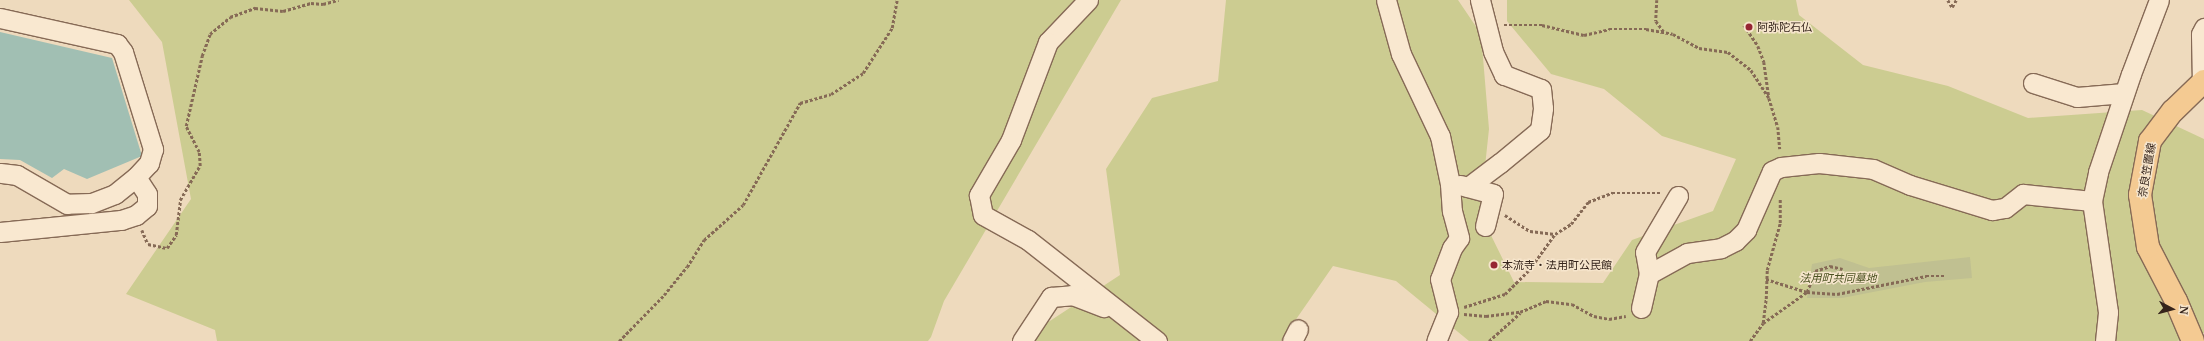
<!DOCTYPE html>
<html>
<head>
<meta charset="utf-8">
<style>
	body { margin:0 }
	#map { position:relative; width:2204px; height:341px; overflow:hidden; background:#eedabd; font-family:"Noto Serif","Noto Sans JP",serif }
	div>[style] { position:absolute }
	.green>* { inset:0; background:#cccc91 }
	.cemetery>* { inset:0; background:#c0c091 }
	.water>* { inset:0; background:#a1bfb3 }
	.path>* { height:2.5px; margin-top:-1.25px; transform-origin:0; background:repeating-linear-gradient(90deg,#866a56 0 3px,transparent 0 5px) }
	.roads { filter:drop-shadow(1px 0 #866a56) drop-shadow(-1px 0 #866a56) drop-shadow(0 1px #866a56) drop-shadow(0 -1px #866a56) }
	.minor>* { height:19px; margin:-9.5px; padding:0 9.5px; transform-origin:9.5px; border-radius:9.5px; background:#f9e8d0 }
	.major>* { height:22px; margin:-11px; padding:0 11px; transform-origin:11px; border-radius:11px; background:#f4ca92 }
	.dots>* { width:11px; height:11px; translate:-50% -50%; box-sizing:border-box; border:2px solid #f6e5cc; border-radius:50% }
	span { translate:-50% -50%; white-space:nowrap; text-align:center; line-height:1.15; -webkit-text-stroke:3px #f6e5cc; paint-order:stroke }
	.poi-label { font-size:11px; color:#35241b }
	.left { translate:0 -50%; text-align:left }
	.street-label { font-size:11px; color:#35241b }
	.park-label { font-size:11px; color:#4b5221; font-style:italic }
	.north { position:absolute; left:2152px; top:289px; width:40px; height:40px; -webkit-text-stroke:3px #f6e5cc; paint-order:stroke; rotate:96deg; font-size:11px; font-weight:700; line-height:16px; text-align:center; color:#35241b }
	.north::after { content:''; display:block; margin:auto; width:14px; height:18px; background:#35241b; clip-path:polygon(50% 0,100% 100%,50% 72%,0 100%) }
</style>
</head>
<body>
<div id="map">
	<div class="green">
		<i style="clip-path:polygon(129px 0,1121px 0,944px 301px,931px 337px,928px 341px,217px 341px,215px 330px,126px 294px,191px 199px,162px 42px)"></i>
		<i style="clip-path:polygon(1226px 0,1458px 0,1481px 34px,1489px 129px,1480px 213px,1514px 282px,1603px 283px,1632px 240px,1713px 211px,1736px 159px,1662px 136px,1604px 89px,1551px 74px,1507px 21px,1507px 0,1796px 0,1799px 15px,1863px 65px,1948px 86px,2028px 118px,2142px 110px,2204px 139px,2204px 333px,2177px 341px,1469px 341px,1396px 281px,1333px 266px,1281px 341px,1029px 341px,1030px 334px,1120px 275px,1106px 169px,1152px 98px,1218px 81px)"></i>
	</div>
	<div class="cemetery">
		<i style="clip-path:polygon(1970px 257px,1972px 278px,1925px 282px,1842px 298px,1807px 298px,1812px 264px,1840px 258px,1869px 268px)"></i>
	</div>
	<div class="water">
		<i style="clip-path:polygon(0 32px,112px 58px,142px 156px,87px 179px,64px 169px,52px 178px,20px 160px,0 159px)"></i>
	</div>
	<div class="path">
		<i style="left:1657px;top:0;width:21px;rotate:93deg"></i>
		<i style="left:1656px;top:21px;width:14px;rotate:54deg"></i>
		<i style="left:1948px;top:0;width:8px;rotate:60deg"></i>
		<i style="left:1952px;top:7px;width:8px;rotate:-60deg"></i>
		<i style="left:1504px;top:25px;width:38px"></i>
		<i style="left:1542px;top:25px;width:43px;rotate:13.4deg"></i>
		<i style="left:1584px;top:35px;width:26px;rotate:-13deg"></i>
		<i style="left:1609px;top:29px;width:37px"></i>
		<i style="left:1646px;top:29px;width:27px;rotate:10deg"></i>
		<i style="left:1673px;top:34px;width:30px;rotate:28deg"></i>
		<i style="left:1699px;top:48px;width:29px;rotate:8deg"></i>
		<i style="left:1728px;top:52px;width:29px;rotate:38deg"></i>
		<i style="left:1751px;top:70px;width:33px;rotate:57deg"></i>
		<i style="left:1769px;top:98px;width:30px;rotate:73deg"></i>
		<i style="left:1778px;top:127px;width:22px;rotate:85deg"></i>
		<i style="left:1744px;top:25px;width:25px;rotate:56deg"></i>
		<i style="left:1758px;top:46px;width:17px;rotate:69deg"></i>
		<i style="left:1764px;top:62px;width:34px;rotate:82deg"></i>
		<i style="left:1505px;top:215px;width:30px;rotate:33deg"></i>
		<i style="left:1530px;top:231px;width:25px;rotate:7deg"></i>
		<i style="left:1555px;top:234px;width:19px;rotate:-32deg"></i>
		<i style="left:1571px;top:224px;width:28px;rotate:-52deg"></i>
		<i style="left:1588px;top:202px;width:26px;rotate:-21deg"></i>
		<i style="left:1612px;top:193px;width:48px"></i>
		<i style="left:142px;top:230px;width:15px;rotate:67deg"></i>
		<i style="left:148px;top:244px;width:19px;rotate:12deg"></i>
		<i style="left:167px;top:248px;width:16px;rotate:-55deg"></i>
		<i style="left:176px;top:235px;width:35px;rotate:-83deg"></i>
		<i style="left:180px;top:200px;width:39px;rotate:-60deg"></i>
		<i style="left:200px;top:166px;width:14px;rotate:-94deg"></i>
		<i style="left:199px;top:152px;width:29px;rotate:-117deg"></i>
		<i style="left:186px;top:126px;width:72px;rotate:-77.1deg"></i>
		<i style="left:202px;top:56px;width:23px;rotate:-70deg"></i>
		<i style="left:210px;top:34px;width:26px;rotate:-40deg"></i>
		<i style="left:230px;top:17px;width:27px;rotate:-20deg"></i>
		<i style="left:255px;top:8px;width:28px;rotate:6deg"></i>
		<i style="left:283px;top:11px;width:29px;rotate:-16deg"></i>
		<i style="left:311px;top:3px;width:12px;rotate:5deg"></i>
		<i style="left:323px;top:4px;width:16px;rotate:-15deg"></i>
		<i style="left:1766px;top:279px;width:43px;rotate:17.6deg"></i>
		<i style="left:1807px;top:292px;width:30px;rotate:4deg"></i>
		<i style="left:1837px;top:294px;width:91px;rotate:-11.4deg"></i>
		<i style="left:1926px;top:276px;width:18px"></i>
		<i style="left:1464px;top:307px;width:43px;rotate:-17.6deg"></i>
		<i style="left:1505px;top:294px;width:34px;rotate:-45deg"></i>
		<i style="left:1529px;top:270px;width:44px;rotate:-54.2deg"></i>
		<i style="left:1464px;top:314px;width:22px;rotate:5deg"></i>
		<i style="left:1486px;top:316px;width:34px;rotate:-7deg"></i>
		<i style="left:1520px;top:312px;width:28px;rotate:-23deg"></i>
		<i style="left:1546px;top:301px;width:26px;rotate:7deg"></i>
		<i style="left:1572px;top:304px;width:25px;rotate:29deg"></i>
		<i style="left:1594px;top:316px;width:15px;rotate:11deg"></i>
		<i style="left:1609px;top:319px;width:17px;rotate:-10deg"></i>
		<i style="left:1763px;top:323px;width:54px;rotate:-35.2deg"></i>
		<i style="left:1807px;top:292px;width:22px;rotate:-69deg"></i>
		<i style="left:1815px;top:271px;width:16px;rotate:-18deg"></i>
		<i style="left:1830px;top:266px;width:13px;rotate:13deg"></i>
		<i style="left:619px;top:341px;width:64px;rotate:-45.6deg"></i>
		<i style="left:664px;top:295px;width:36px;rotate:-51deg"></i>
		<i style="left:687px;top:267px;width:32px;rotate:-58deg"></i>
		<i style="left:704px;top:240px;width:52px;rotate:-41.9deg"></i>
		<i style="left:743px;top:205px;width:117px;rotate:-60.8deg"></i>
		<i style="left:800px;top:103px;width:32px;rotate:-16deg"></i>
		<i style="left:831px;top:94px;width:38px;rotate:-33deg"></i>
		<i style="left:863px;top:73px;width:54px;rotate:-57.2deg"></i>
		<i style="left:892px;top:28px;width:28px;rotate:-80deg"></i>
		<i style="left:1489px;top:341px;width:42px;rotate:-42.1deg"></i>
		<i style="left:1750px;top:341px;width:22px;rotate:-54deg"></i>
		<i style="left:1763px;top:323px;width:24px;rotate:-83deg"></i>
		<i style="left:1766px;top:299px;width:29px;rotate:-88deg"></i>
		<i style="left:1767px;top:270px;width:49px;rotate:-74.5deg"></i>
		<i style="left:1780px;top:223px;width:25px;rotate:-90deg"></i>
	</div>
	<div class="roads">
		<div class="minor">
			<i style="left:1088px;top:0;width:58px;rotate:133.6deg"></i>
			<i style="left:1048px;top:42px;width:105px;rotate:110.7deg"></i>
			<i style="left:1011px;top:140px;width:64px;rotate:120.2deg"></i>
			<i style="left:979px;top:195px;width:20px;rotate:79deg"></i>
			<i style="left:983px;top:215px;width:51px;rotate:29.1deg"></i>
			<i style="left:1028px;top:240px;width:164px;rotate:38.1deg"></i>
			<i style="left:1386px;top:0;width:56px;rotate:74.5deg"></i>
			<i style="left:1401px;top:54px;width:91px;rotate:64.6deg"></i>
			<i style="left:1440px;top:136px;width:49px;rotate:78.2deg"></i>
			<i style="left:1450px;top:184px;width:27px;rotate:86deg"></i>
			<i style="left:1452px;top:211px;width:28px;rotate:75deg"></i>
			<i style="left:1459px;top:238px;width:12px;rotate:125deg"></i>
			<i style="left:1452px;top:248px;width:33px;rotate:111deg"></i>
			<i style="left:1440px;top:279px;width:34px;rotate:76deg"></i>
			<i style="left:1448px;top:312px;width:31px;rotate:112deg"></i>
			<i style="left:0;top:18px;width:120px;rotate:12.5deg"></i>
			<i style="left:117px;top:44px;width:10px;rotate:53deg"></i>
			<i style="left:123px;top:52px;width:102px;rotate:72.8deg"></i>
			<i style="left:153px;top:149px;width:15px;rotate:106deg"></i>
			<i style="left:149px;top:163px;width:19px;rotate:133deg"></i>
			<i style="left:136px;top:177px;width:27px;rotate:141deg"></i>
			<i style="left:115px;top:194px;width:26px;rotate:159deg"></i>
			<i style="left:91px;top:203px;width:24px;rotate:178deg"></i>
			<i style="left:67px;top:204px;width:58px;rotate:-149.9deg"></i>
			<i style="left:17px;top:175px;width:17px;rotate:-173deg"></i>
			<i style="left:2033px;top:83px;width:46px;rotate:17.7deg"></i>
			<i style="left:2077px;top:97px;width:47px;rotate:-4.9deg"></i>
			<i style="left:2202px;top:83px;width:49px;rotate:-91.2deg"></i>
			<i style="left:2201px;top:34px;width:7px;rotate:-63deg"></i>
			<i style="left:1460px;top:185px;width:34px;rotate:15deg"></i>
			<i style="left:1493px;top:194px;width:33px;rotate:104deg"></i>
			<i style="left:1468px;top:187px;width:40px;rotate:-37deg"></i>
			<i style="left:1500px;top:163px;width:52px;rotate:-39.5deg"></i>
			<i style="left:1540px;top:130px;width:22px;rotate:-82deg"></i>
			<i style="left:1543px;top:108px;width:19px;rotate:-96deg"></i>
			<i style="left:1541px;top:89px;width:40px;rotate:-159deg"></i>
			<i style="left:1504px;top:75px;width:26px;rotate:-115deg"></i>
			<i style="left:1493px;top:51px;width:53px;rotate:-104.3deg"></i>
			<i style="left:0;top:232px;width:122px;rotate:-5.7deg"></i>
			<i style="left:121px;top:220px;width:16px;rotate:-18deg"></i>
			<i style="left:136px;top:215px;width:14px;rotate:-39deg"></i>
			<i style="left:147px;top:206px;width:12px;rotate:-90deg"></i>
			<i style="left:147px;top:194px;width:20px;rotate:-123deg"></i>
			<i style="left:1649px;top:274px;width:22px;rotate:-100deg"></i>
			<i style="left:1645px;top:252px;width:65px;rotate:-59.5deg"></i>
			<i style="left:1641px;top:308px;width:35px;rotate:-77deg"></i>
			<i style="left:1649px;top:274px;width:43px;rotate:-28.9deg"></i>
			<i style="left:1687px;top:253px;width:34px;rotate:-8deg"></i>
			<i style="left:1721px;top:248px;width:16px;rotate:-27deg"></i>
			<i style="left:1735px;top:241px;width:16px;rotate:-45deg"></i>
			<i style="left:1746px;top:230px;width:64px;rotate:-66.2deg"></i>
			<i style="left:1772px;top:171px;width:10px;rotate:-24deg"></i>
			<i style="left:1781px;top:167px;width:38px;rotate:-6deg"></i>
			<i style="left:1819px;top:163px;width:54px;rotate:6.3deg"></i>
			<i style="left:1873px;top:169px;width:40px;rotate:23.4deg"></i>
			<i style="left:1910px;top:185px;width:86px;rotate:17deg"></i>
			<i style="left:1992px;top:210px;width:13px;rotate:-9deg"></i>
			<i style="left:2005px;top:208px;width:23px;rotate:-38deg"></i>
			<i style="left:2023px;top:194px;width:69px;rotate:5.8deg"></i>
			<i style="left:1022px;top:341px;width:53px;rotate:-56.6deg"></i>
			<i style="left:1051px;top:297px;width:21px;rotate:-5deg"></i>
			<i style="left:1072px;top:295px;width:34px;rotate:21deg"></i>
			<i style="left:1292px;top:341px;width:13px;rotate:-63deg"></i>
			<i style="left:2105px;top:341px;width:29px;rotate:-84deg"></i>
			<i style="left:2108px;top:312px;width:112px;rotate:-98.2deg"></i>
			<i style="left:2092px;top:201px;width:30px;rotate:-78deg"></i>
			<i style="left:2098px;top:172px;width:103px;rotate:-71.4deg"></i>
			<i style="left:2131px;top:74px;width:79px;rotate:-69.3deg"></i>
		</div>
		<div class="major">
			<i style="left:2193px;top:341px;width:43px;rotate:-113deg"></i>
			<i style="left:2176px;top:301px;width:61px;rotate:-117.4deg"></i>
			<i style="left:2148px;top:247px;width:53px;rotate:-98.7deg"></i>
			<i style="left:2140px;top:195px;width:55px;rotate:-79.5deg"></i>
			<i style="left:2150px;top:141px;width:38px;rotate:-53deg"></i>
			<i style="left:2173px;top:111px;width:43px;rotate:-44.1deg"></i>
		</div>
	</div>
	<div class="dots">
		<i style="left:1749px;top:27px;background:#962533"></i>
		<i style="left:1494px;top:265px;background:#962533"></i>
	</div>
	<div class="poi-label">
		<span class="left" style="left:1757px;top:27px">阿弥陀石仏</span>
		<span class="left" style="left:1502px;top:265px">本流寺・法用町公民館</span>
	</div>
	<div class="street-label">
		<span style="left:2147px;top:170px;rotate:-80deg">奈良笠置線</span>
	</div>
	<div class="park-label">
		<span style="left:1838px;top:278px">法用町共同墓地</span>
	</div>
	<div class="north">N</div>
</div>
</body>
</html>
